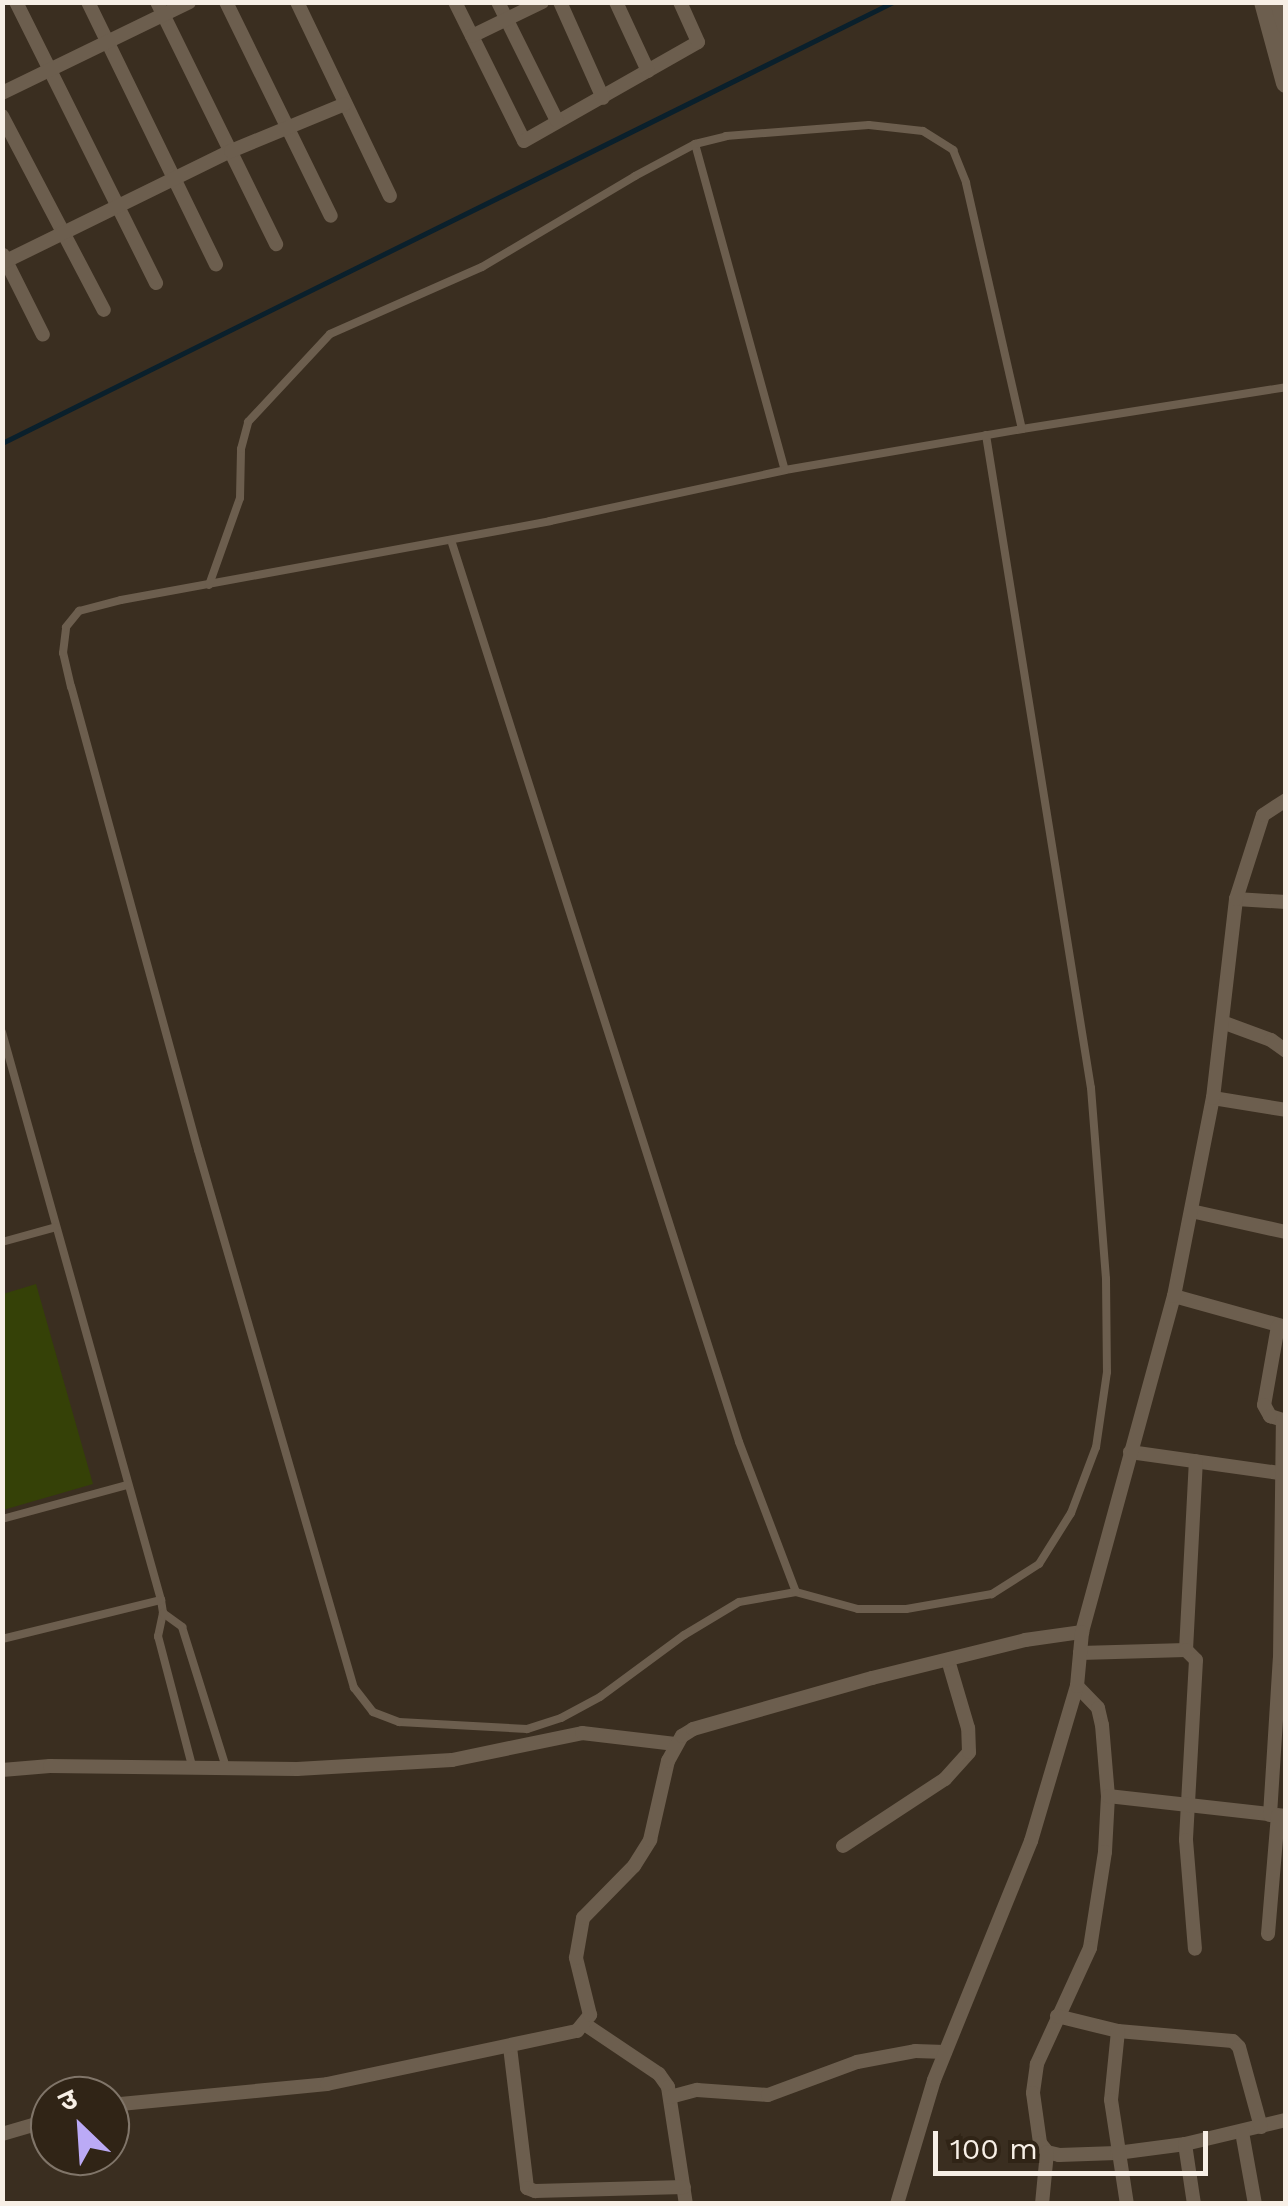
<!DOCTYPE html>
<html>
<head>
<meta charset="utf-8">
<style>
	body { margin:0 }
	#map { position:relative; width:1288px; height:2206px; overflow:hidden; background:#3a2e20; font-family:"Work Sans","Noto Sans Devanagari",sans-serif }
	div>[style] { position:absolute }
	.green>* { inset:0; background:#354107 }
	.stream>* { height:5px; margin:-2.5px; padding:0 2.5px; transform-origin:2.5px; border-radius:2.5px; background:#0a202c }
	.lane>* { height:8px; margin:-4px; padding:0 4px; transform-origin:4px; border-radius:4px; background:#6c5e4e }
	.street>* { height:14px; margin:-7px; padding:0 7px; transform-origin:7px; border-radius:7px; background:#6c5e4e }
	.secondary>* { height:20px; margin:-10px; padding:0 10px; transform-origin:10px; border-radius:10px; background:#6c5e4e }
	span { translate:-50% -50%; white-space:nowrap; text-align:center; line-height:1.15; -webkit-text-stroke:10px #302416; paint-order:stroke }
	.frame { position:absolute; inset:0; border:5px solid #f7efe6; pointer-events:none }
	.north { position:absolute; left:30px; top:2076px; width:100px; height:100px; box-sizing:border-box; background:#302416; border:2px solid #807569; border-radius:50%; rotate:335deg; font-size:28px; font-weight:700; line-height:40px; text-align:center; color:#f7efe6 }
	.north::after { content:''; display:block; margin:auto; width:35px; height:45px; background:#bbaaf6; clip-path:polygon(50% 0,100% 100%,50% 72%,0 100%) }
	.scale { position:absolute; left:933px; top:2131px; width:275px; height:45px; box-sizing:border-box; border:5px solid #f7efe6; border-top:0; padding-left:12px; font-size:30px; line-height:35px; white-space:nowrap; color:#f7efe6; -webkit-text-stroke:8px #302416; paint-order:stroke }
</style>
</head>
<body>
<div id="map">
	<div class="green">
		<i style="clip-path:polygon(36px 1284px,93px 1484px,3px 1510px,3px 1294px)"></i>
	</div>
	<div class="stream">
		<i style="left:2px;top:443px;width:994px;rotate:-26.33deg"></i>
	</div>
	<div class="lane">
		<i style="left:695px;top:144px;width:338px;rotate:74.6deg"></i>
		<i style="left:986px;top:435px;width:661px;rotate:80.87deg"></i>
		<i style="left:1091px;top:1088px;width:192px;rotate:85.5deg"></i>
		<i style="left:1106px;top:1279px;width:93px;rotate:89.4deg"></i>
		<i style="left:1107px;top:1372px;width:76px;rotate:98.3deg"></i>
		<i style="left:1096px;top:1447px;width:71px;rotate:110.7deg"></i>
		<i style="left:1071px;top:1513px;width:60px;rotate:122.1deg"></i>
		<i style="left:1039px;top:1564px;width:56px;rotate:147.4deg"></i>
		<i style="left:992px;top:1594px;width:87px;rotate:170.1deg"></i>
		<i style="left:906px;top:1609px;width:48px;rotate:180deg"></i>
		<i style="left:858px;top:1609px;width:64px;rotate:-164.7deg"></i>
		<i style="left:796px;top:1592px;width:58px;rotate:170deg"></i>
		<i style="left:739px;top:1602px;width:64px;rotate:149deg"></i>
		<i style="left:684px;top:1635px;width:104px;rotate:143.6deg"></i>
		<i style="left:600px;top:1697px;width:44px;rotate:151.7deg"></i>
		<i style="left:561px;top:1718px;width:36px;rotate:162deg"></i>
		<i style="left:527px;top:1729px;width:128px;rotate:-176.9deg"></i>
		<i style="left:399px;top:1722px;width:28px;rotate:-159deg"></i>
		<i style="left:373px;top:1712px;width:31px;rotate:-128deg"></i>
		<i style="left:354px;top:1688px;width:560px;rotate:-106.17deg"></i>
		<i style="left:198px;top:1150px;width:480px;rotate:-105.3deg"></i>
		<i style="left:71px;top:687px;width:35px;rotate:-103deg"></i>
		<i style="left:63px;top:653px;width:26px;rotate:-83deg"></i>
		<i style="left:66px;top:627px;width:21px;rotate:-51deg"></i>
		<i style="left:79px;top:611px;width:43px;rotate:-14.7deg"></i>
		<i style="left:121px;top:600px;width:436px;rotate:-10.4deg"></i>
		<i style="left:550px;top:521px;width:240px;rotate:-12.2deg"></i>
		<i style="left:785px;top:470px;width:241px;rotate:-9.8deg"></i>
		<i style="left:1022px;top:429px;width:267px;rotate:-9deg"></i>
		<i style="left:451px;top:540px;width:947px;rotate:72.29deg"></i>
		<i style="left:739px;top:1442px;width:160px;rotate:69.2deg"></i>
		<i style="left:209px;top:585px;width:92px;rotate:-70.4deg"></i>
		<i style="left:240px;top:498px;width:49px;rotate:-88.8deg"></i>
		<i style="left:241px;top:449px;width:28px;rotate:-75deg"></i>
		<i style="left:248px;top:422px;width:120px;rotate:-47deg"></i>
		<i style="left:330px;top:334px;width:166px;rotate:-23.8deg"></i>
		<i style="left:482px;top:267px;width:178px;rotate:-30.7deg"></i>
		<i style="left:635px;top:176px;width:68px;rotate:-28.1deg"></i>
		<i style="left:695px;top:144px;width:32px;rotate:-14deg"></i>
		<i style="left:726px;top:136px;width:143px;rotate:-4.4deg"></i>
		<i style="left:869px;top:125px;width:54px;rotate:6.3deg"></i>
		<i style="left:923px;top:131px;width:36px;rotate:32deg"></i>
		<i style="left:953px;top:150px;width:35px;rotate:68deg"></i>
		<i style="left:966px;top:183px;width:252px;rotate:77.2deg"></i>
		<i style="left:2px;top:1032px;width:590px;rotate:74.36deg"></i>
		<i style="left:161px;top:1600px;width:13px;rotate:81deg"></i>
		<i style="left:163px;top:1613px;width:24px;rotate:102deg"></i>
		<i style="left:158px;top:1636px;width:134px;rotate:75.3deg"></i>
		<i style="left:2px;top:1242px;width:56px;rotate:-15.5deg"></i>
		<i style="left:2px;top:1519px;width:130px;rotate:-15.2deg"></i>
		<i style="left:163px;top:1613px;width:24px;rotate:36deg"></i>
		<i style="left:182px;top:1627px;width:147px;rotate:72.6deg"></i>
		<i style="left:2px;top:1639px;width:164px;rotate:-13.8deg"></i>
	</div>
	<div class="street">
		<i style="left:16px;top:2px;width:314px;rotate:63.5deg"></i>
		<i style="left:88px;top:2px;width:292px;rotate:64deg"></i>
		<i style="left:157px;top:2px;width:270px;rotate:63.8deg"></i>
		<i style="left:226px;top:2px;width:238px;rotate:63.9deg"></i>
		<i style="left:297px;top:2px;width:215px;rotate:64.4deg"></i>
		<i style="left:455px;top:2px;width:155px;rotate:63.6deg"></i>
		<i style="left:524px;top:141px;width:200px;rotate:-29.6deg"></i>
		<i style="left:698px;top:42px;width:44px;rotate:-114.2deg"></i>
		<i style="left:498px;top:2px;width:133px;rotate:63.6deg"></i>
		<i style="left:560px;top:2px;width:105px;rotate:65.9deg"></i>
		<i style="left:616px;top:2px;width:76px;rotate:65.1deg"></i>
		<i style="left:472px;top:36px;width:78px;rotate:-25.9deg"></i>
		<i style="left:2px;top:93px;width:208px;rotate:-25.9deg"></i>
		<i style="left:2px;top:116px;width:219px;rotate:62.3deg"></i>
		<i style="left:3px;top:255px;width:89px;rotate:63.4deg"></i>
		<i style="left:2px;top:263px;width:255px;rotate:-26.1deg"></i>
		<i style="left:231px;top:151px;width:123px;rotate:-22.4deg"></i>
		<i style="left:1236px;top:899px;width:50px;rotate:3.4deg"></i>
		<i style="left:1222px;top:1022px;width:52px;rotate:20.2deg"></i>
		<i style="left:1271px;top:1040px;width:19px;rotate:36deg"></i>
		<i style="left:1213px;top:1098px;width:74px;rotate:9.3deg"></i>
		<i style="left:1191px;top:1211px;width:97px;rotate:12.5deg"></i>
		<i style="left:1174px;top:1296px;width:116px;rotate:15.5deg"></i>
		<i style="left:1278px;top:1326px;width:80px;rotate:100deg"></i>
		<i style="left:1264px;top:1405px;width:13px;rotate:61deg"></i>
		<i style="left:1270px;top:1416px;width:17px;rotate:17deg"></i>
		<i style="left:1130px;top:1452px;width:158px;rotate:8deg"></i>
		<i style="left:1186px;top:1650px;width:189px;rotate:-87deg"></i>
		<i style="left:1080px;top:1653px;width:106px;rotate:-1.6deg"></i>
		<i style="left:1186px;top:1650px;width:14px;rotate:45deg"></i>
		<i style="left:1196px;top:1660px;width:180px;rotate:93.2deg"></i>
		<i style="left:1186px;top:1840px;width:109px;rotate:85.3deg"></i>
		<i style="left:1077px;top:1686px;width:30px;rotate:46deg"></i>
		<i style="left:1098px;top:1708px;width:17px;rotate:77deg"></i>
		<i style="left:1102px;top:1725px;width:71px;rotate:85.2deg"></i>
		<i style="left:1108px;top:1796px;width:56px;rotate:93.1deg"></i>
		<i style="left:1105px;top:1852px;width:97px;rotate:98.9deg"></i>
		<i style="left:1090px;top:1948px;width:128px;rotate:114.6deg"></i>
		<i style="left:1037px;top:2064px;width:29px;rotate:98deg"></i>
		<i style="left:1033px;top:2093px;width:50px;rotate:82deg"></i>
		<i style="left:1040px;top:2143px;width:11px;rotate:52deg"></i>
		<i style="left:1047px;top:2152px;width:12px;rotate:14deg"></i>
		<i style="left:1059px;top:2155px;width:58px;rotate:-2deg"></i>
		<i style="left:1117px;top:2153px;width:69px;rotate:-7.5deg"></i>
		<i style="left:1185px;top:2144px;width:104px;rotate:-13.4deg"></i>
		<i style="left:2px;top:1770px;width:48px;rotate:-4.8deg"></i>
		<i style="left:50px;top:1766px;width:247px;rotate:0.7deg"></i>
		<i style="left:297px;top:1769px;width:155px;rotate:-3.3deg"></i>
		<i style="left:452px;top:1760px;width:133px;rotate:-11.7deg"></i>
		<i style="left:582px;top:1733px;width:94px;rotate:6.7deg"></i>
		<i style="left:1108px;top:1796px;width:179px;rotate:6.4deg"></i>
		<i style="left:1270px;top:1815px;width:157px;rotate:-86.4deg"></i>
		<i style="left:1280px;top:1658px;width:238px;rotate:-89.3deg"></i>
		<i style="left:843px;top:1846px;width:122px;rotate:-33.3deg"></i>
		<i style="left:945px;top:1779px;width:36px;rotate:-48deg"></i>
		<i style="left:969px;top:1752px;width:24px;rotate:-92deg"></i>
		<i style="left:968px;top:1728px;width:71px;rotate:-106.4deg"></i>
		<i style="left:1268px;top:1934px;width:119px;rotate:-85.2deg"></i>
		<i style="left:1057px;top:2016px;width:63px;rotate:13.8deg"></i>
		<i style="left:1118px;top:2031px;width:115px;rotate:5deg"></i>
		<i style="left:1233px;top:2041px;width:8px;rotate:45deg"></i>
		<i style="left:1239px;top:2047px;width:83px;rotate:74.6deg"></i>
		<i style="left:586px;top:2025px;width:88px;rotate:33.9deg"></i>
		<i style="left:659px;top:2074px;width:16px;rotate:55deg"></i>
		<i style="left:668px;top:2087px;width:118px;rotate:81.3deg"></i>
		<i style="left:1118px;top:2031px;width:69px;rotate:95.8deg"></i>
		<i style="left:1111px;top:2100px;width:105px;rotate:81.3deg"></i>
		<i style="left:510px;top:2047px;width:142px;rotate:83.1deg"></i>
		<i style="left:527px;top:2188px;width:9px;rotate:21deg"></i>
		<i style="left:535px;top:2191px;width:149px;rotate:-1.5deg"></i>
		<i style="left:670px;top:2097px;width:28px;rotate:-15deg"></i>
		<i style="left:697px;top:2090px;width:71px;rotate:4deg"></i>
		<i style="left:768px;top:2095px;width:95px;rotate:-20.3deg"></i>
		<i style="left:857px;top:2062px;width:59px;rotate:-10.7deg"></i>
		<i style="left:915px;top:2051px;width:30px;rotate:2deg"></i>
		<i style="left:110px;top:2105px;width:218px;rotate:-5.5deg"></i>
		<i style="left:327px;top:2084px;width:256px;rotate:-12deg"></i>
		<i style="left:577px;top:2031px;width:21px;rotate:-51deg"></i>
		<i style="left:590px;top:2015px;width:59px;rotate:-103.8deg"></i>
		<i style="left:576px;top:1958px;width:41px;rotate:-80.1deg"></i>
		<i style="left:583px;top:1918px;width:73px;rotate:-45.6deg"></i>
		<i style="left:634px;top:1866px;width:31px;rotate:-58deg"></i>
		<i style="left:650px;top:1840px;width:81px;rotate:-77.2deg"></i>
		<i style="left:668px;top:1761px;width:29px;rotate:-61deg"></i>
		<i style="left:682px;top:1736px;width:13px;rotate:-32deg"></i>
		<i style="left:693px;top:1729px;width:186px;rotate:-15.9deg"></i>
		<i style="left:872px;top:1678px;width:158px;rotate:-13.9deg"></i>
		<i style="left:1025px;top:1640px;width:58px;rotate:-8deg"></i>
		<i style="left:1082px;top:1632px;width:348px;rotate:-74.7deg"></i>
		<i style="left:1174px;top:1296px;width:202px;rotate:-78.9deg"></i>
		<i style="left:1213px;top:1098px;width:200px;rotate:-83.4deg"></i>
		<i style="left:1236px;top:899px;width:88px;rotate:-72.2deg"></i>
		<i style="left:1263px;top:815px;width:27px;rotate:-33deg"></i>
		<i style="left:1242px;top:2132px;width:73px;rotate:79.8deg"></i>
		<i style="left:2px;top:2134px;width:50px;rotate:-16.3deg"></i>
		<i style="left:1185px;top:2144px;width:61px;rotate:81.5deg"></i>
		<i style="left:897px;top:2204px;width:129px;rotate:-73.4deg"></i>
		<i style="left:934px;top:2080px;width:258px;rotate:-67.9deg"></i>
		<i style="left:1031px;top:1841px;width:162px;rotate:-73.5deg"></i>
		<i style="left:1077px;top:1686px;width:54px;rotate:-84.7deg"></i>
		<i style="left:1042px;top:2204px;width:52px;rotate:-84.5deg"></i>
	</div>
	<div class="secondary">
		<i style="left:1264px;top:2px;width:84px;rotate:74.8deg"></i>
		<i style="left:1280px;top:2px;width:24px;rotate:75deg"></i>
	</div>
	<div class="frame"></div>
	<div class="north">उ</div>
	<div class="scale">100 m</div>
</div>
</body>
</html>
